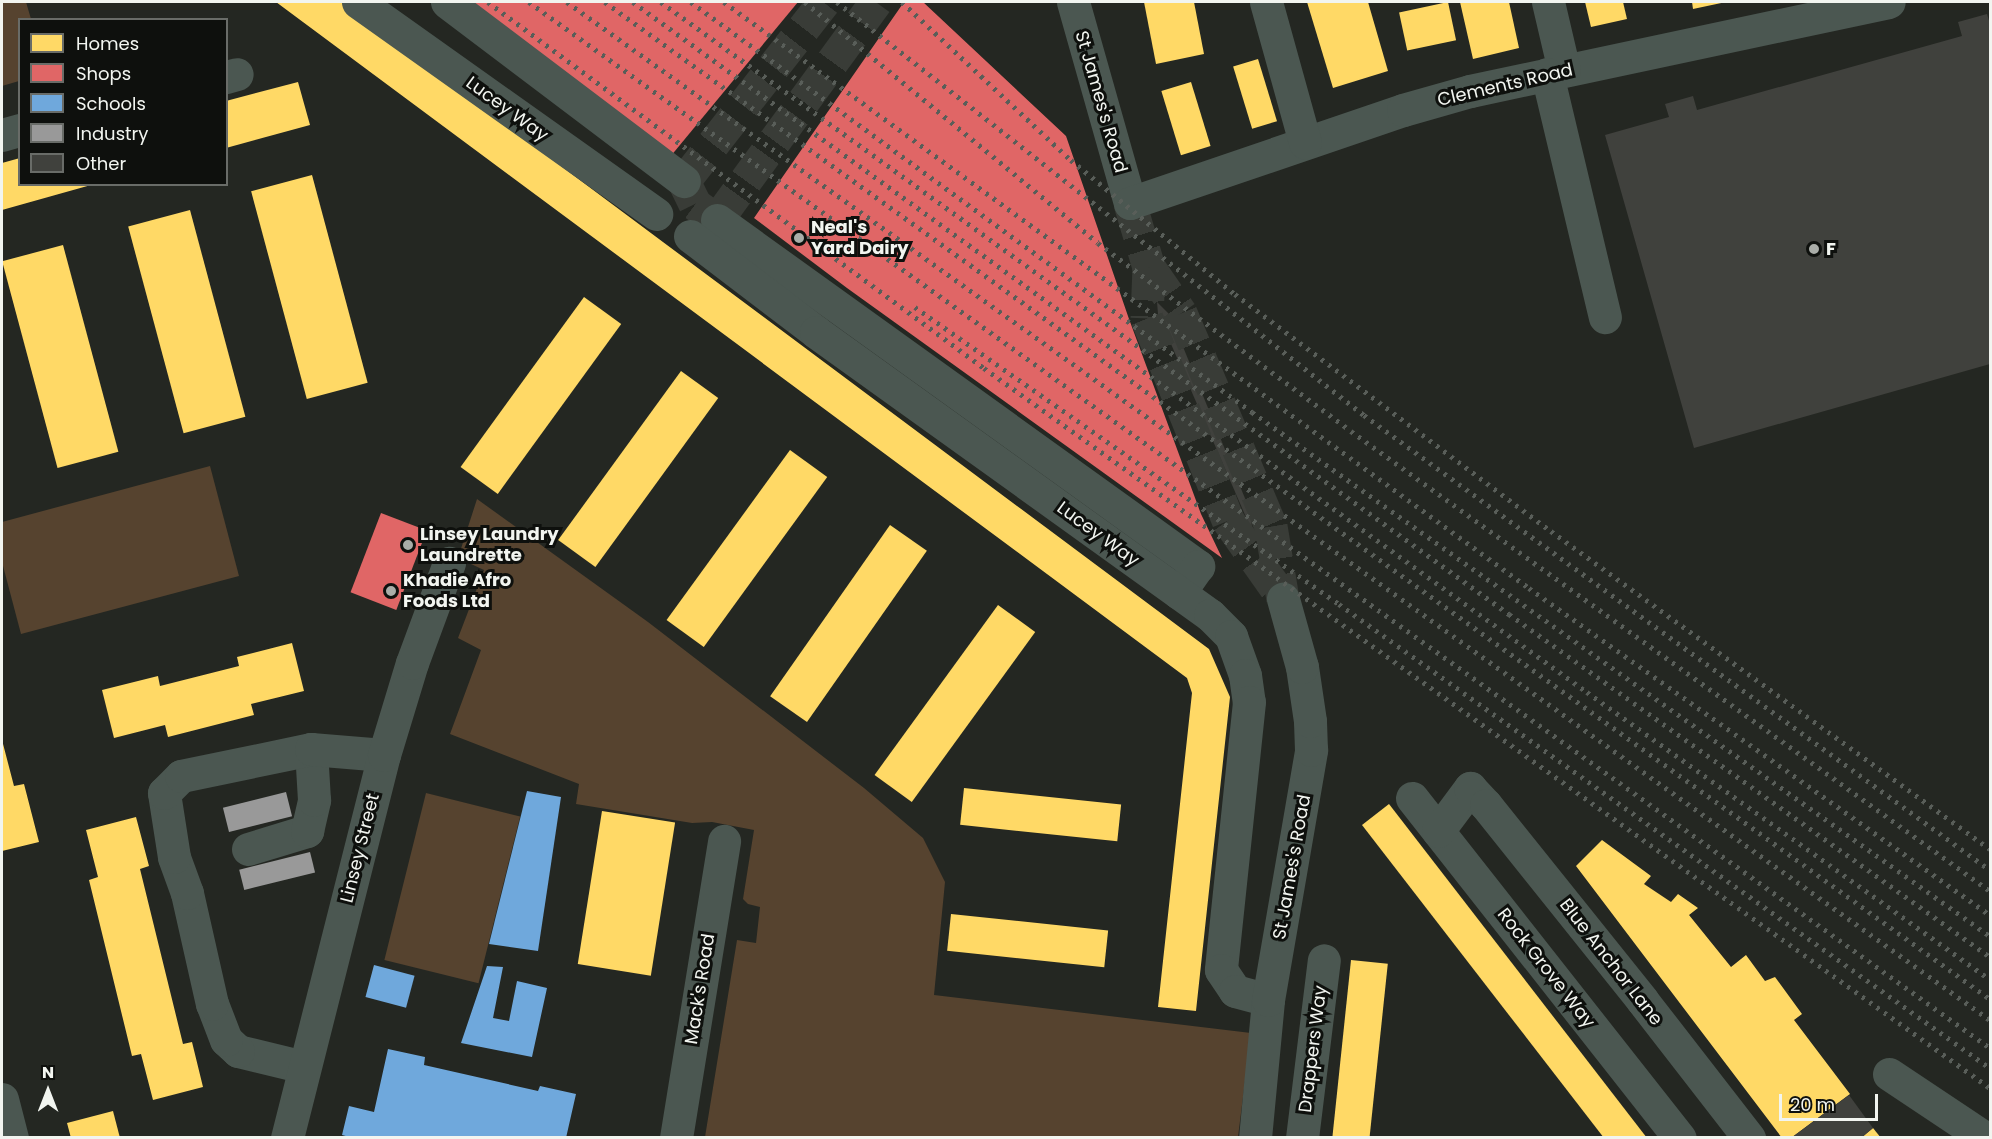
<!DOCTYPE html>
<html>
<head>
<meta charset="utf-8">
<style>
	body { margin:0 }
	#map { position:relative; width:1992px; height:1139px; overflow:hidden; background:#242722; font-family:Poppins,sans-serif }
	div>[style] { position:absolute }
	.green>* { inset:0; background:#56432f; transform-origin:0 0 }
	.homes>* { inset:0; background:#ffd966; transform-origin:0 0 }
	.shops>* { inset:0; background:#e06666; transform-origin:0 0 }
	.schools>* { inset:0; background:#6fa8dc; transform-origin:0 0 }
	.industry>* { inset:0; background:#999; transform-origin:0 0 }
	.building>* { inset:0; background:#40413d }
	.minor-tunnel>* { height:33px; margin-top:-16.5px; transform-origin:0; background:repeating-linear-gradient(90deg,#393c37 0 33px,transparent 0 49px) }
	.minor>* { height:33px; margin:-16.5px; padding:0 16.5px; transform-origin:16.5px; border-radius:16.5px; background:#4b5751 }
	.rail>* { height:4.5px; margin-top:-2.25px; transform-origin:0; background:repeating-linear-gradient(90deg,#595e59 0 3px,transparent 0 9px) }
	.dots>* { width:16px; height:16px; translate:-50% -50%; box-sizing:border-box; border:3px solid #0e100d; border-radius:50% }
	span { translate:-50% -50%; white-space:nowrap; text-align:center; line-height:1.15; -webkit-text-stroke:6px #0e100d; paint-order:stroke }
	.street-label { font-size:18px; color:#f2f5f0 }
	.poi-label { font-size:18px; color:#f2f5f0; font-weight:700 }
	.left { translate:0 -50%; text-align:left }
	.frame { position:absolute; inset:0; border:3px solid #f2f5f0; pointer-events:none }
	.legend { position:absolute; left:18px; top:18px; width:210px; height:168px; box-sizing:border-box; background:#0e100d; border:2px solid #696c68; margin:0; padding:8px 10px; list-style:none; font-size:18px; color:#f2f5f0 }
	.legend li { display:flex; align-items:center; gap:12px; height:30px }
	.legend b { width:30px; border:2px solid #696c68 }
	.north { position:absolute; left:18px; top:1061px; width:60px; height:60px; -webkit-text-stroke:4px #0e100d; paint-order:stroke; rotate:0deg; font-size:16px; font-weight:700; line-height:24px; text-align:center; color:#f2f5f0 }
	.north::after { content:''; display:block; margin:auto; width:21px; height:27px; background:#f2f5f0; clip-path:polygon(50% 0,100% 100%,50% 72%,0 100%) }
	.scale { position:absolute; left:1779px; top:1094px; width:99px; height:27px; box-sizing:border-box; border:3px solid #f2f5f0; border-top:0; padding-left:8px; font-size:18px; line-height:21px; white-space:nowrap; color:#f2f5f0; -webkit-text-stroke:4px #0e100d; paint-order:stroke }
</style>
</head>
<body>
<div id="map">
	<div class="green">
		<i style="clip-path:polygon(2px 2px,26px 2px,31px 19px,20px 20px,19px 81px,2px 86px)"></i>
		<i style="clip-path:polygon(210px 466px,239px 576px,21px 634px,2px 562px,2px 522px)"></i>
		<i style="clip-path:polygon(477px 499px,648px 622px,864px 788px,923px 838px,945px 882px,934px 995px,1251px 1033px,1238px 1137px,705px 1137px,737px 940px,756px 943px,760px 907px,748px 904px,743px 899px,754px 830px,712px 822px,692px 823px,576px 804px,579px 784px,450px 734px,481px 650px,458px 638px,484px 570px,458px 558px)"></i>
		<i style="left:426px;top:793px;width:97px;height:172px;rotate:14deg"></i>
	</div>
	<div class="homes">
		<i style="clip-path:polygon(276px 2px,341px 2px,1209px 649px,1230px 697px,1196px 1011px,1158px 1007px,1192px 693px,1187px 678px)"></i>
		<i style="clip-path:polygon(1144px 2px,1194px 2px,1204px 54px,1156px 64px)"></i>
		<i style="clip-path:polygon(1307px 2px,1368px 2px,1388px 71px,1333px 88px)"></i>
		<i style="left:1448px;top:2px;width:39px;height:50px;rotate:78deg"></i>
		<i style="clip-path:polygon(1460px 2px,1509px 2px,1519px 48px,1473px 59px)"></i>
		<i style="clip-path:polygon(1585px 2px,1623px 2px,1627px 19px,1591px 27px)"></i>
		<i style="clip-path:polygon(1692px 2px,1726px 2px,1693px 9px)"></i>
		<i style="left:1258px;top:59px;width:65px;height:26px;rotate:73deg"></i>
		<i style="clip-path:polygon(298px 82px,310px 125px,226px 148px,226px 101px)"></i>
		<i style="left:1191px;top:82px;width:67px;height:31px;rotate:73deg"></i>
		<i style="clip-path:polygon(20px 158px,20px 184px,91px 185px,2px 210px,2px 163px)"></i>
		<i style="left:312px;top:175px;width:215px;height:63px;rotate:75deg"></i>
		<i style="left:190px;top:210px;width:214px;height:64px;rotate:75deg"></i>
		<i style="left:63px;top:245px;width:214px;height:63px;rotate:75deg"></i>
		<i style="left:584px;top:297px;width:46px;height:210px;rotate:36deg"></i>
		<i style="left:681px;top:371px;width:46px;height:209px;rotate:36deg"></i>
		<i style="left:790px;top:450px;width:46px;height:210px;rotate:36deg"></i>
		<i style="left:890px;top:525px;width:45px;height:209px;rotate:35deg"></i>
		<i style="left:998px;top:605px;width:46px;height:210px;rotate:36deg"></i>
		<i style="clip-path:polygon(292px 643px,304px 691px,251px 704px,254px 715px,168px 737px,165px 725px,114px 738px,102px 690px,158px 676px,160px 686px,239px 666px,237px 657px)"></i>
		<i style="clip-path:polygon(2px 740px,14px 786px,24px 784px,39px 842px,2px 851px)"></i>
		<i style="left:964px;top:788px;width:158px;height:37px;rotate:6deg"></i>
		<i style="clip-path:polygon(1389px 804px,1474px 914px,1647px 1138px,1604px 1138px,1362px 825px)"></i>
		<i style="left:602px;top:811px;width:74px;height:155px;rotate:9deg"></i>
		<i style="clip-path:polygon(136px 817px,149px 866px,140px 869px,183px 1044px,192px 1042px,203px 1087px,153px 1100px,141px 1054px,132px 1056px,89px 880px,98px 877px,86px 830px)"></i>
		<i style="clip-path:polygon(1602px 840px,1651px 876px,1644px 884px,1671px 902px,1678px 894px,1698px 908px,1689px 915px,1731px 967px,1746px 955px,1765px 981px,1775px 977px,1802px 1014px,1794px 1020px,1850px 1094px,1791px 1138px,1782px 1138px,1576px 866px)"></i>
		<i style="left:951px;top:914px;width:158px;height:37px;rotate:6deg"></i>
		<i style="left:1351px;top:960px;width:37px;height:179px;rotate:6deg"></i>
		<i style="clip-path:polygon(113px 1111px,120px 1138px,71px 1138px,67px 1123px)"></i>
		<i style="clip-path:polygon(1873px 1128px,1881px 1138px,1861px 1138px)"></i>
	</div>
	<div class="shops">
		<i style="clip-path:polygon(459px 2px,798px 2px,670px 157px)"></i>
		<i style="clip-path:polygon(904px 2px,923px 2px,1066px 136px,1129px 319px,1201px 514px,1222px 558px,847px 288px,754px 218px)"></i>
		<i style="left:381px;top:513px;width:49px;height:85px;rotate:21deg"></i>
	</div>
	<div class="schools">
		<i style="clip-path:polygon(527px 791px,561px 797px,538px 951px,489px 944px)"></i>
		<i style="left:374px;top:965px;width:42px;height:33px;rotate:15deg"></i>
		<i style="clip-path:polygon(487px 966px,503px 967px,493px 1018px,509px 1021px,517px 981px,547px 988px,532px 1057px,461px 1043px)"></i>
		<i style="clip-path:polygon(388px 1049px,425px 1057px,424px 1065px,538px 1091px,540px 1086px,576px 1094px,566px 1138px,353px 1138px,342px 1135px,349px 1106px,374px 1112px)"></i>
	</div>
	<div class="industry">
		<i style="left:286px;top:792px;width:25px;height:65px;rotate:76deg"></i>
		<i style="left:310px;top:852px;width:21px;height:73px;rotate:76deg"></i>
	</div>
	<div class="building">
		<i style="clip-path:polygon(1987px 14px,1990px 24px,1990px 364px,1694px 448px,1605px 135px,1669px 117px,1665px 104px,1693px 96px,1697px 110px,1962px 36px,1958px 22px)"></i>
		<i style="clip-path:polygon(1157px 302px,1170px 315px,1251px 513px,1252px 531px,1158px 314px)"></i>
		<i style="clip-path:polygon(1849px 1095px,1873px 1128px,1861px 1138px,1791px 1138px)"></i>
	</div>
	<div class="minor-tunnel">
		<i style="left:824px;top:2px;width:227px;rotate:128deg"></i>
		<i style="left:684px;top:181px;width:25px;rotate:64deg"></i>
		<i style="left:695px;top:204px;width:27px;rotate:36deg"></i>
		<i style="left:717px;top:220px;width:270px;rotate:-53.9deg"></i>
		<i style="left:1130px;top:203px;width:67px;rotate:73.5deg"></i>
		<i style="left:1149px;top:267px;width:56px;rotate:55.2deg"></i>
		<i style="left:1181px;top:313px;width:231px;rotate:67.1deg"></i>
		<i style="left:1271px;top:526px;width:74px;rotate:80.7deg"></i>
		<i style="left:1149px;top:267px;width:51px;rotate:92.2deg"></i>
		<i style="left:1147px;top:318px;width:218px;rotate:68.1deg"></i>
		<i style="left:1228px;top:520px;width:87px;rotate:54.8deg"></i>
	</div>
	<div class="minor">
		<i style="left:358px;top:2px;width:366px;rotate:35.4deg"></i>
		<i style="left:447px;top:2px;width:297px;rotate:37.1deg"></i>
		<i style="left:1073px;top:2px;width:209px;rotate:74.2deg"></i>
		<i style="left:1130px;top:203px;width:288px;rotate:-18.8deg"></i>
		<i style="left:1403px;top:110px;width:70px;rotate:-15.8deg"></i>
		<i style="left:1470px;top:91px;width:428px;rotate:-12deg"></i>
		<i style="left:1266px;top:2px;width:146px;rotate:74.5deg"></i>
		<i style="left:1548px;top:2px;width:70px;rotate:76.8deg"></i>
		<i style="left:1547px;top:74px;width:250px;rotate:76.6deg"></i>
		<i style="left:226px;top:77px;width:11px;rotate:-15deg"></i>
		<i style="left:2px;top:135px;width:19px;rotate:-16deg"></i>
		<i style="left:717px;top:220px;width:593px;rotate:35.73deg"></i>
		<i style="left:1198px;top:566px;width:33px;rotate:125deg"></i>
		<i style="left:690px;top:236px;width:158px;rotate:37.3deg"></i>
		<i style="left:816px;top:332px;width:485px;rotate:35.7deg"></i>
		<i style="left:1210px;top:615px;width:30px;rotate:45deg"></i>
		<i style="left:1231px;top:636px;width:41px;rotate:70.3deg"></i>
		<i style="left:1245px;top:675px;width:27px;rotate:82deg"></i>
		<i style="left:1249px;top:702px;width:269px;rotate:96deg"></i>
		<i style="left:1221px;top:970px;width:25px;rotate:56deg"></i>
		<i style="left:1235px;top:991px;width:34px;rotate:15deg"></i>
		<i style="left:1412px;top:798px;width:433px;rotate:51.8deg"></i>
		<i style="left:1438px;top:831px;width:54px;rotate:-53.3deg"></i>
		<i style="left:1470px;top:788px;width:23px;rotate:47deg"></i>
		<i style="left:1486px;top:805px;width:250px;rotate:51.3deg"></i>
		<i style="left:1642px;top:1000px;width:175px;rotate:52.2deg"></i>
		<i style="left:248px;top:849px;width:62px;rotate:-17deg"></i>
		<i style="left:307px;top:831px;width:32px;rotate:-77deg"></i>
		<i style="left:314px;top:800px;width:51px;rotate:-93.4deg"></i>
		<i style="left:304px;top:1067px;width:68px;rotate:-166.4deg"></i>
		<i style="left:238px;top:1051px;width:16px;rotate:-137deg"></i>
		<i style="left:226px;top:1040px;width:39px;rotate:-111deg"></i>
		<i style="left:212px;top:1004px;width:114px;rotate:-102.7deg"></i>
		<i style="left:187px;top:893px;width:38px;rotate:-110deg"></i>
		<i style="left:174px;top:857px;width:65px;rotate:-98.9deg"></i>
		<i style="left:164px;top:793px;width:24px;rotate:-45deg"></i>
		<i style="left:181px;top:776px;width:133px;rotate:-11.7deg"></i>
		<i style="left:311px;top:749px;width:73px;rotate:4.7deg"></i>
		<i style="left:1889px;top:1074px;width:115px;rotate:33.7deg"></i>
		<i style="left:2px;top:1099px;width:40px;rotate:75.6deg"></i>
		<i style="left:287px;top:1138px;width:395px;rotate:-75.8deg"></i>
		<i style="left:384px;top:755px;width:96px;rotate:-73.1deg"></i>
		<i style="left:412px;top:663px;width:107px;rotate:-69.7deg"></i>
		<i style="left:676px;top:1138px;width:301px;rotate:-80.8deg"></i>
		<i style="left:1255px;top:1138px;width:139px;rotate:-84.6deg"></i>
		<i style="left:1268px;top:1000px;width:254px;rotate:-80.2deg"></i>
		<i style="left:1311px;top:750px;width:29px;rotate:-92deg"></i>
		<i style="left:1310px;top:721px;width:55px;rotate:-98.4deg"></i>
		<i style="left:1302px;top:667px;width:71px;rotate:-105.6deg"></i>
		<i style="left:1302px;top:1138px;width:179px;rotate:-83deg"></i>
	</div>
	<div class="rail">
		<i style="left:488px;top:2px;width:616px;rotate:36.42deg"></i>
		<i style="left:984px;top:368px;width:1237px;rotate:35.59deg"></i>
		<i style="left:529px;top:2px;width:1797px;rotate:35.6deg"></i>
		<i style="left:567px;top:2px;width:1750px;rotate:35.58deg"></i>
		<i style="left:605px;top:2px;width:1707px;rotate:35.75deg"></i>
		<i style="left:633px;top:2px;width:1177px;rotate:35.88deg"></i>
		<i style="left:1587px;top:692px;width:495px;rotate:35.5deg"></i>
		<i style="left:661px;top:2px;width:1046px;rotate:35.82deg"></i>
		<i style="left:1509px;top:614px;width:591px;rotate:35.49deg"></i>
		<i style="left:691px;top:2px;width:695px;rotate:36.16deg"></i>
		<i style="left:1252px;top:412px;width:905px;rotate:35.38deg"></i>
		<i style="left:724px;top:2px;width:996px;rotate:36.05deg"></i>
		<i style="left:1529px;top:588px;width:565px;rotate:35.35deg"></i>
		<i style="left:805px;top:2px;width:379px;rotate:39.4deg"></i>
		<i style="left:1098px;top:243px;width:315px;rotate:36.6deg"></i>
		<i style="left:1351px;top:431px;width:787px;rotate:35.75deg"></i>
		<i style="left:837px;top:2px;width:670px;rotate:38.09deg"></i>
		<i style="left:1364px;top:415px;width:774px;rotate:36.01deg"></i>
		<i style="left:902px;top:2px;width:231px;rotate:43.1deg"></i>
		<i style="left:1071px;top:160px;width:212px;rotate:39.3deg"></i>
		<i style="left:1235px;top:294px;width:395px;rotate:36.9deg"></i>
		<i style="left:1551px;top:531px;width:542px;rotate:35.92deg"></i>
		<i style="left:915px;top:307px;width:518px;rotate:35.01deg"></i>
		<i style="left:1339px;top:604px;width:799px;rotate:35.48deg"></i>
	</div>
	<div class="dots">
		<i style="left:799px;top:238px;background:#aaada8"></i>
		<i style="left:1814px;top:249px;background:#aaada8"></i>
		<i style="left:408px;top:545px;background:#aaada8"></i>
		<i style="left:391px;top:591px;background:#aaada8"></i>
	</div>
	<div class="street-label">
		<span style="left:1505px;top:85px;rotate:-13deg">Clements Road</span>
		<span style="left:1101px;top:102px;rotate:74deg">St James's Road</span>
		<span style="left:507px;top:109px;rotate:36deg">Lucey Way</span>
		<span style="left:1098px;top:534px;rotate:36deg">Lucey Way</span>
		<span style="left:360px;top:848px;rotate:-76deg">Linsey Street</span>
		<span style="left:1292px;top:867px;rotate:-80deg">St James's Road</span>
		<span style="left:1611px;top:962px;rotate:52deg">Blue Anchor Lane</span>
		<span style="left:1546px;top:968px;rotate:52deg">Rock Grove Way</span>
		<span style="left:700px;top:989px;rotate:-81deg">Mack's Road</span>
		<span style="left:1313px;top:1049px;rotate:-83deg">Drappers Way</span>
	</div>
	<div class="poi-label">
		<span class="left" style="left:811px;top:238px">Neal's<br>Yard Dairy</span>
		<span class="left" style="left:1826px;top:249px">F</span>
		<span class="left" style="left:420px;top:545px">Linsey Laundry<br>Laundrette</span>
		<span class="left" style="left:403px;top:591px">Khadie Afro<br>Foods Ltd</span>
	</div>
	<div class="frame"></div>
	<ul class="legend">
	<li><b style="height:16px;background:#ffd966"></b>Homes</li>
	<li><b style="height:16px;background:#e06666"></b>Shops</li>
	<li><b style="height:16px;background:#6fa8dc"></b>Schools</li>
	<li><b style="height:16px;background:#999"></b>Industry</li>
	<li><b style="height:16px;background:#40413d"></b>Other</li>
	</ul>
	<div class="north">N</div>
	<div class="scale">20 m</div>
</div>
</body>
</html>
